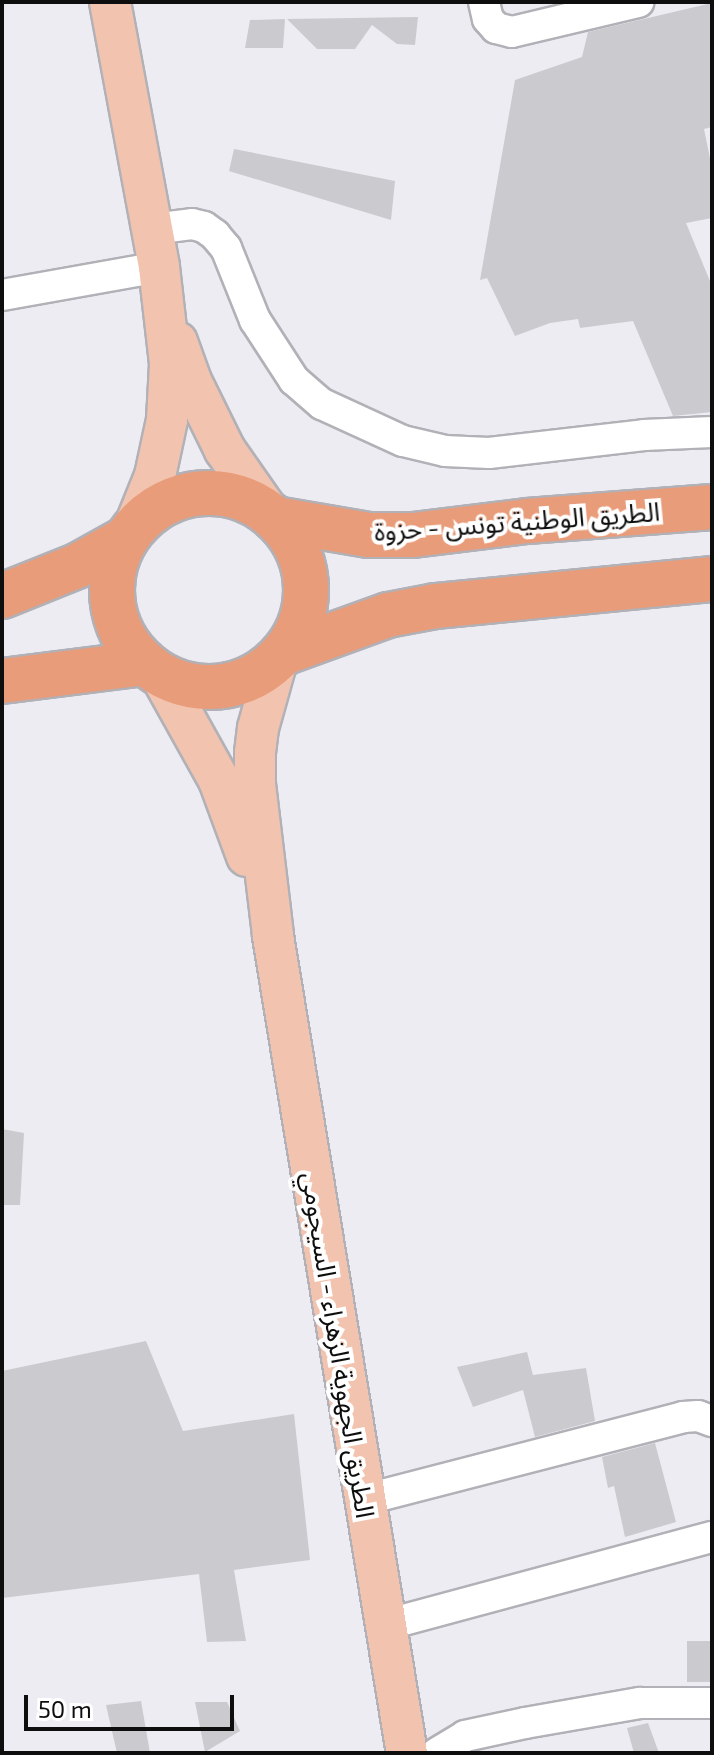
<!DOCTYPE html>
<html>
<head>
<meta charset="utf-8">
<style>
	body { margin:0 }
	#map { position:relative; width:714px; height:1755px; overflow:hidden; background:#ececf2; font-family:"Exo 2","Noto Sans Arabic",sans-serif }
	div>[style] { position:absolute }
	.building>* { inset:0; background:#cacacf; transform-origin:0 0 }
	.roads { filter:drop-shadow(2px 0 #b1b1b7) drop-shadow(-2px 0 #b1b1b7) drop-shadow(0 2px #b1b1b7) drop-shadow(0 -2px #b1b1b7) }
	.minor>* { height:30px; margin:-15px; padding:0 15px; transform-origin:15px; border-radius:15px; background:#fff }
	.major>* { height:40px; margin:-20px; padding:0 20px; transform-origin:20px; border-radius:20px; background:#f2c4af }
	.highway>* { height:44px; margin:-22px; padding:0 22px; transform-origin:22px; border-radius:22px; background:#e99c79 }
	.highway>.ring { margin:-22px; padding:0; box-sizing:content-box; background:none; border:44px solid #e99c79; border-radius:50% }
	span { translate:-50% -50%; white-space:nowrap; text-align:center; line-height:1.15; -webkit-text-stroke:8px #fff; paint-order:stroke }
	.street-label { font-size:26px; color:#0e0e0f }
	.frame { position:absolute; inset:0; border:4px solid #0e0e0f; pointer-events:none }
	.scale { position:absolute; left:24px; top:1695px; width:210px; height:36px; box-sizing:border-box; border:4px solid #0e0e0f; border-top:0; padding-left:10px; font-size:24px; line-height:28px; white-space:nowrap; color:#0e0e0f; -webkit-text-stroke:6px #fff; paint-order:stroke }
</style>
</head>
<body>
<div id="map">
	<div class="building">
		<i style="clip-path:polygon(712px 3px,712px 127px,704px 129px,712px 168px,712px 218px,686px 223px,712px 286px,712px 412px,673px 416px,633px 321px,580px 328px,578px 319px,550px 323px,515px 336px,487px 278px,480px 280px,515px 80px,582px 57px,588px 32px)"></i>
		<i style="clip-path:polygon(418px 17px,415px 45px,397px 44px,372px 25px,355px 49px,317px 49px,287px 19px)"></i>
		<i style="clip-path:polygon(285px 19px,283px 48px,245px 48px,250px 20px)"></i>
		<i style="clip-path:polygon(234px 149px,395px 181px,391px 220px,229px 171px)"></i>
		<i style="clip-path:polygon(2px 1129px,24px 1133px,20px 1205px,2px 1205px)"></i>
		<i style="clip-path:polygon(146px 1341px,183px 1431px,294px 1414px,310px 1560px,234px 1570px,246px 1641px,207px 1642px,199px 1574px,2px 1598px,2px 1371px)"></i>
		<i style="clip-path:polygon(527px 1352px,533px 1375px,586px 1368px,595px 1421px,535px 1437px,523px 1390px,473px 1407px,457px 1367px)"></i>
		<i style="clip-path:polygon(655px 1443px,676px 1522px,625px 1537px,614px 1486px,608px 1488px,602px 1457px)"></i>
		<i style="left:712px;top:1641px;width:41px;height:25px;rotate:90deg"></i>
		<i style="clip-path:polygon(141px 1701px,150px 1753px,117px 1753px,106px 1705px)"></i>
		<i style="clip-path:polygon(195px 1702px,227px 1702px,240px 1731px,205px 1752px)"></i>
		<i style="clip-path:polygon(648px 1723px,659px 1753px,634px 1753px,627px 1728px)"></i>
	</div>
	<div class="roads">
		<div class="minor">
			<i style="left:484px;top:2px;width:17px;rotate:77deg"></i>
			<i style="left:488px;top:19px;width:12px;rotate:48deg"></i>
			<i style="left:496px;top:28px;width:16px;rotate:14deg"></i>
			<i style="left:512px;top:32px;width:130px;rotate:-13.4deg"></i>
			<i style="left:152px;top:229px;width:40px;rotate:-7.1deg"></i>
			<i style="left:192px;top:224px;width:12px;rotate:14deg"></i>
			<i style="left:204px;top:227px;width:14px;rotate:36deg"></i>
			<i style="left:215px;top:235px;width:17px;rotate:50deg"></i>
			<i style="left:226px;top:248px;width:78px;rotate:68.1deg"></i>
			<i style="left:255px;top:320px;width:72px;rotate:57deg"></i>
			<i style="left:294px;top:380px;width:37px;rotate:41deg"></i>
			<i style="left:322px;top:404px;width:89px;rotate:24.6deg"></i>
			<i style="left:403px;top:441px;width:43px;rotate:13.4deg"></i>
			<i style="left:445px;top:451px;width:44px;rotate:2.6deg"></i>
			<i style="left:489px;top:453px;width:156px;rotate:-6.6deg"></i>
			<i style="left:644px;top:435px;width:68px;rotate:-2.5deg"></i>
			<i style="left:2px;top:295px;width:159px;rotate:-10.1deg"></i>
			<i style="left:363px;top:1500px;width:331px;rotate:-14.5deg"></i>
			<i style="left:683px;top:1417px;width:15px;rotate:-4deg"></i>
			<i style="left:698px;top:1416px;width:15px;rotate:20deg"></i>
			<i style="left:385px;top:1625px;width:339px;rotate:-15.1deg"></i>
			<i style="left:437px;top:1753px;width:33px;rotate:-31deg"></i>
			<i style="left:465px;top:1736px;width:61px;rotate:-12.2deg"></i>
			<i style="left:525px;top:1723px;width:117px;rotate:-9.9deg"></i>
			<i style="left:640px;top:1703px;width:72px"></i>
		</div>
		<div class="major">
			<i style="left:110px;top:2px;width:269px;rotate:79.5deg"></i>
			<i style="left:159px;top:267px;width:98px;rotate:83.5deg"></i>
			<i style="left:170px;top:364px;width:56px;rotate:93.1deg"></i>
			<i style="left:167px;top:420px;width:57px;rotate:102.1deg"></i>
			<i style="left:155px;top:476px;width:56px;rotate:112deg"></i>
			<i style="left:177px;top:342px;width:41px;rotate:70.3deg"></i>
			<i style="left:191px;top:381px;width:77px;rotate:63.8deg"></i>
			<i style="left:225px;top:450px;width:77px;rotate:55.1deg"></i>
			<i style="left:277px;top:660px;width:71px;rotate:105.6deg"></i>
			<i style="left:258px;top:728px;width:25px;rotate:97deg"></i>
			<i style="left:255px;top:753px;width:31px;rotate:90deg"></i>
			<i style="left:255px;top:784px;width:153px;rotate:83.2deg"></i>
			<i style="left:273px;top:936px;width:828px;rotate:80.69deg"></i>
			<i style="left:160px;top:674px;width:121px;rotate:60.9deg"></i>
			<i style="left:219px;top:780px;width:81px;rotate:69.8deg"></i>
		</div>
		<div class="highway">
			<i class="ring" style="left:112px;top:493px;width:150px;height:150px"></i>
			<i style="left:275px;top:519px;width:95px;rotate:9.7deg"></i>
			<i style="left:369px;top:535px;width:44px"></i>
			<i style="left:413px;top:535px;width:115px;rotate:-7deg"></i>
			<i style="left:527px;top:521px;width:186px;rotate:-4.3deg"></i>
			<i style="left:2px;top:596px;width:83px;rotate:-21.9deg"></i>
			<i style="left:79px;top:565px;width:54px;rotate:-29deg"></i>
			<i style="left:283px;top:653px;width:112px;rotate:-19.9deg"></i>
			<i style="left:388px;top:615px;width:49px;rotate:-10.6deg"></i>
			<i style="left:436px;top:606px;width:277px;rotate:-5.6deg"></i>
			<i style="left:2px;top:681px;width:144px;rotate:-7.2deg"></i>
		</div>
	</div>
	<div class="street-label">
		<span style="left:517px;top:521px;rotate:-4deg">الطريق الوطنية تونس - حزوة</span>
		<span style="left:339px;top:1345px;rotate:81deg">الطريق الجهوية الزهراء - السيجومي</span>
	</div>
	<div class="frame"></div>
	<div class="scale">50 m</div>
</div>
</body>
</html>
